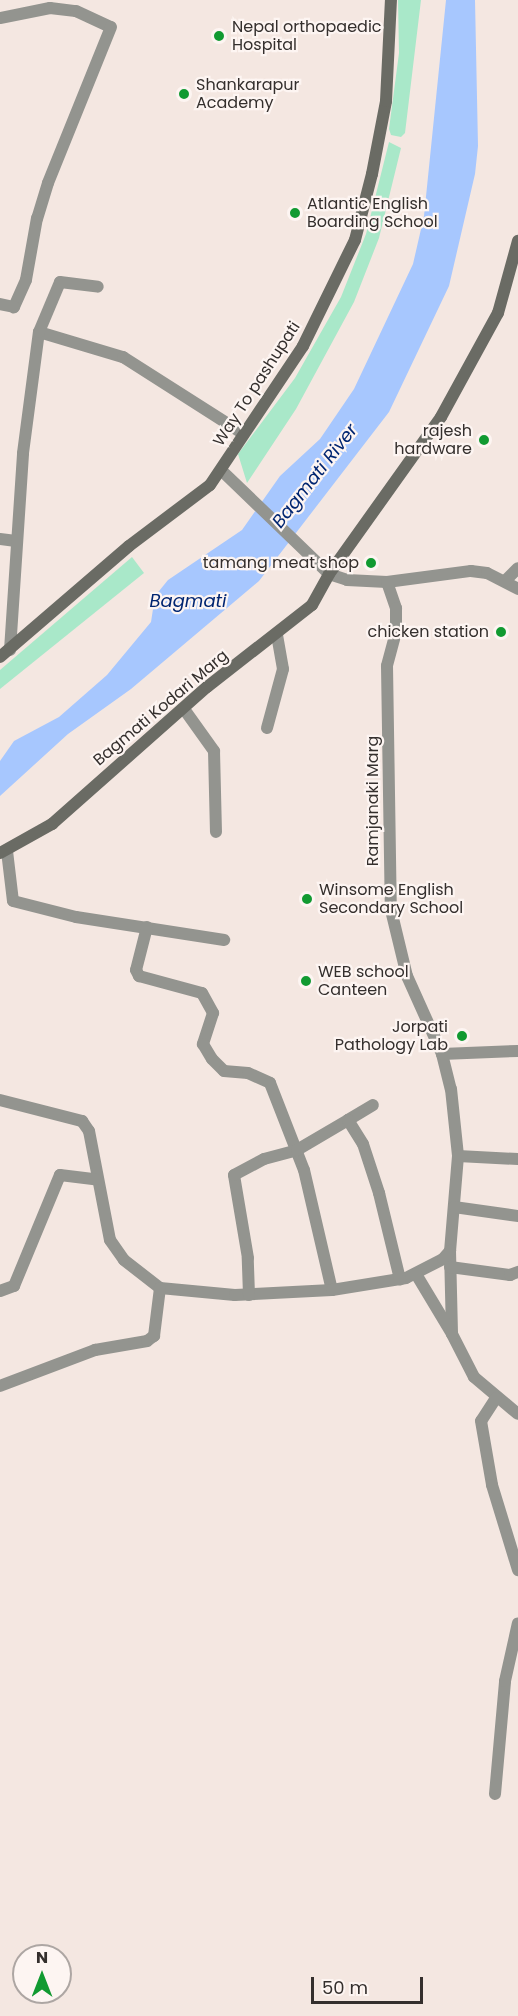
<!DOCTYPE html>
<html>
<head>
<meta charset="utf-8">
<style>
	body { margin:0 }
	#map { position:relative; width:518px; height:2016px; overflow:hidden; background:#f4e7e1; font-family:Poppins,sans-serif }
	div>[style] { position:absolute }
	.green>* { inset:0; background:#a9e8c9 }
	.water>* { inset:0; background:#a7c7fe }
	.street>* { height:12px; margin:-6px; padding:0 6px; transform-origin:6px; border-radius:6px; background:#93948f }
	.secondary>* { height:12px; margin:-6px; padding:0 6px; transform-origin:6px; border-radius:6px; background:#6a6b64 }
	.dots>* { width:16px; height:16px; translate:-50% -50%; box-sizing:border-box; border:3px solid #fdf5f2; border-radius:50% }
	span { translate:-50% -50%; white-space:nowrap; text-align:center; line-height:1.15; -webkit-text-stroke:4.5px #fdf5f2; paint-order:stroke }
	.poi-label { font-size:16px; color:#342f2d }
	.left { translate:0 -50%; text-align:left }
	.right { translate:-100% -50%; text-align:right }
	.street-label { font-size:16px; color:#342f2d }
	.water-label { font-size:18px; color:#002571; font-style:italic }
	.north { position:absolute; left:12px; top:1944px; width:60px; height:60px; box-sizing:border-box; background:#fdf5f2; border:2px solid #ada6a3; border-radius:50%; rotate:0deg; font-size:16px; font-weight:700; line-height:24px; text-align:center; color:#342f2d }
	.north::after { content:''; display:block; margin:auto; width:21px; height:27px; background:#119a31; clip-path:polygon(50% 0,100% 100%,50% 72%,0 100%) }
	.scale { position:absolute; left:311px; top:1977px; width:112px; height:27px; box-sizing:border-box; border:3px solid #342f2d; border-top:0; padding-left:8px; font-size:18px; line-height:21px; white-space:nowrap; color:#342f2d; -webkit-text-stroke:4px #fdf5f2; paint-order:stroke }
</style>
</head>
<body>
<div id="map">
	<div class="green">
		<i style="clip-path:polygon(398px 0,421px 0,405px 133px,401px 137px,391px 135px,389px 129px,399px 53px)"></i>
		<i style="clip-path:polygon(389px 142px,401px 148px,379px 238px,354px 302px,296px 409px,247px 483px,238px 454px,295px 378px,341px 297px,366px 234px)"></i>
		<i style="clip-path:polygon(132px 557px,144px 573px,0 689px,0 670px)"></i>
	</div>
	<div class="water">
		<i style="clip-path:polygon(446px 0,475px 0,478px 146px,475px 174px,449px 286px,389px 412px,259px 581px,131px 689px,68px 734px,0 796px,0 761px,14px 741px,59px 717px,107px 675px,151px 622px,155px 596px,168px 580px,242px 530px,280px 476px,320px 439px,354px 389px,413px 264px,424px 216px)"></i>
	</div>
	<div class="street">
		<i style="left:0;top:18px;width:51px;rotate:-11.3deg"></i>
		<i style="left:50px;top:8px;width:26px;rotate:7deg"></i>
		<i style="left:76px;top:11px;width:38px;rotate:25deg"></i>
		<i style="left:111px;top:27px;width:168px;rotate:112deg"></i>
		<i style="left:48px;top:183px;width:37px;rotate:107deg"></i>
		<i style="left:37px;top:218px;width:63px;rotate:100.1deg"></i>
		<i style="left:26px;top:280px;width:30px;rotate:114deg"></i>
		<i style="left:14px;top:307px;width:14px;rotate:-168deg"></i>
		<i style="left:39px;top:332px;width:88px;rotate:16.6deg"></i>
		<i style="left:123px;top:357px;width:143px;rotate:32.5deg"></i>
		<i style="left:221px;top:470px;width:150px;rotate:43.9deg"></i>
		<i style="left:329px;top:574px;width:19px;rotate:18deg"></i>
		<i style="left:347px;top:580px;width:40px;rotate:2.9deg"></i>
		<i style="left:387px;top:582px;width:85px;rotate:-7.5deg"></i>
		<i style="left:471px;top:571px;width:16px;rotate:7deg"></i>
		<i style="left:487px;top:573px;width:35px;rotate:27deg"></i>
		<i style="left:0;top:539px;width:16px;rotate:7deg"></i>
		<i style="left:505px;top:581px;width:18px;rotate:-45deg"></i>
		<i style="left:387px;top:582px;width:28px;rotate:71deg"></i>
		<i style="left:396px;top:608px;width:24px;rotate:90deg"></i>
		<i style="left:396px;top:632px;width:35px;rotate:105deg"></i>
		<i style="left:387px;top:666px;width:244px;rotate:89.1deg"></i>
		<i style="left:391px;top:910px;width:68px;rotate:76.4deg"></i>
		<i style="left:407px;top:976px;width:85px;rotate:65.8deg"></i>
		<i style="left:442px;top:1054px;width:36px;rotate:76deg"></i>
		<i style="left:451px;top:1089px;width:67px;rotate:84deg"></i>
		<i style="left:458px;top:1156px;width:95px;rotate:94.8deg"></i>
		<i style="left:450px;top:1251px;width:83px;rotate:88.6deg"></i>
		<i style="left:452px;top:1334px;width:48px;rotate:62.9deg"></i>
		<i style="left:474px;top:1377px;width:57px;rotate:40.1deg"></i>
		<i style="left:10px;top:650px;width:197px;rotate:-86.2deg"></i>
		<i style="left:23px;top:453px;width:122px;rotate:-82.5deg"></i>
		<i style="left:39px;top:332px;width:54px;rotate:-67.2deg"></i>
		<i style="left:60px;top:282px;width:38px;rotate:7deg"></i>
		<i style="left:184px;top:709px;width:52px;rotate:54.5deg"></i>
		<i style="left:214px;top:751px;width:81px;rotate:88.6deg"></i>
		<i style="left:267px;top:728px;width:61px;rotate:-74.8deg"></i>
		<i style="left:283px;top:669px;width:36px;rotate:-100deg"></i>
		<i style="left:7px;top:851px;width:50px;rotate:83.2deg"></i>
		<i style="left:13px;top:901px;width:65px;rotate:14.3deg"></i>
		<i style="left:76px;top:917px;width:150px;rotate:8.8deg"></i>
		<i style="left:147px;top:927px;width:44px;rotate:104.3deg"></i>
		<i style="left:136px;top:970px;width:7px;rotate:63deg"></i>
		<i style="left:139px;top:976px;width:65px;rotate:15.1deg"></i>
		<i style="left:202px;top:993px;width:23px;rotate:61deg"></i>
		<i style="left:213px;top:1013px;width:33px;rotate:108deg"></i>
		<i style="left:203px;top:1044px;width:17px;rotate:59deg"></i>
		<i style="left:212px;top:1059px;width:17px;rotate:45deg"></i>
		<i style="left:224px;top:1071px;width:24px;rotate:5deg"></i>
		<i style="left:248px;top:1073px;width:24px;rotate:24deg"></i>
		<i style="left:270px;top:1083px;width:93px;rotate:68.7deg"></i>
		<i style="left:304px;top:1170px;width:123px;rotate:76.9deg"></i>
		<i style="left:442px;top:1054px;width:76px;rotate:-2.3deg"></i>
		<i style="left:0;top:1100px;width:85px;rotate:14.4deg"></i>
		<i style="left:82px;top:1121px;width:12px;rotate:55deg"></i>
		<i style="left:89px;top:1131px;width:111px;rotate:79.1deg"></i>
		<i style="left:110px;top:1240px;width:24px;rotate:55deg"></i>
		<i style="left:124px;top:1260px;width:46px;rotate:37.9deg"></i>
		<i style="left:160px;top:1288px;width:75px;rotate:5.3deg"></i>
		<i style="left:235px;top:1295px;width:97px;rotate:-3deg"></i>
		<i style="left:332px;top:1290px;width:75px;rotate:-9.2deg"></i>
		<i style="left:406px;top:1278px;width:42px;rotate:-27.2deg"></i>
		<i style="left:443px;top:1259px;width:11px;rotate:-49deg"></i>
		<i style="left:348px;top:1120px;width:29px;rotate:-31deg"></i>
		<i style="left:458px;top:1156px;width:60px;rotate:2.9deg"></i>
		<i style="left:454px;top:1207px;width:65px;rotate:8deg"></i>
		<i style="left:450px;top:1267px;width:61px;rotate:7.6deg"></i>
		<i style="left:510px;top:1275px;width:9px;rotate:-21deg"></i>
		<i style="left:416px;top:1274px;width:70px;rotate:59deg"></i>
		<i style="left:0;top:1291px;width:15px;rotate:-20deg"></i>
		<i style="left:14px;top:1286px;width:120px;rotate:-67.5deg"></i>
		<i style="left:60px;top:1175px;width:35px;rotate:7deg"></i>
		<i style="left:249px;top:1295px;width:37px;rotate:-92deg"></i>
		<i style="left:248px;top:1258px;width:84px;rotate:-99.6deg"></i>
		<i style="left:234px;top:1175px;width:34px;rotate:-28deg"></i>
		<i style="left:264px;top:1159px;width:34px;rotate:-15deg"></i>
		<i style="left:297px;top:1150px;width:59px;rotate:-30.5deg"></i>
		<i style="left:348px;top:1120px;width:28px;rotate:58deg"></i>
		<i style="left:363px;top:1144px;width:52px;rotate:71.9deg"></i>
		<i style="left:379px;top:1193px;width:89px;rotate:76.3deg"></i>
		<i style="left:0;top:1386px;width:102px;rotate:-20.8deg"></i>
		<i style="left:95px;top:1350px;width:53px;rotate:-9.8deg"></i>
		<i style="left:147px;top:1341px;width:9px;rotate:-36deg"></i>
		<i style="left:154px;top:1336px;width:48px;rotate:-82.9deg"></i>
		<i style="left:496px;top:1398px;width:27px;rotate:123deg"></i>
		<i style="left:481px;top:1421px;width:65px;rotate:80.2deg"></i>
		<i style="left:492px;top:1485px;width:89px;rotate:73deg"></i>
		<i style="left:495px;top:1794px;width:113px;rotate:-84.9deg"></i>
		<i style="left:505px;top:1681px;width:59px;rotate:-77.4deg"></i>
	</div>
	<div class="secondary">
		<i style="left:0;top:657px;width:170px;rotate:-40.7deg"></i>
		<i style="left:129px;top:546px;width:101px;rotate:-37deg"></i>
		<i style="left:210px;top:485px;width:167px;rotate:-56.2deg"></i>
		<i style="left:303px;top:346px;width:118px;rotate:-63.9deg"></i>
		<i style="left:355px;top:240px;width:68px;rotate:-75.6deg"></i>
		<i style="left:372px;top:174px;width:74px;rotate:-79.1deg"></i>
		<i style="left:386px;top:101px;width:101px;rotate:-87.2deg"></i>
		<i style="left:0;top:853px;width:60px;rotate:-29.1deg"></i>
		<i style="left:52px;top:824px;width:207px;rotate:-41.5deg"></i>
		<i style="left:207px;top:687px;width:133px;rotate:-38deg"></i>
		<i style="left:312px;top:605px;width:35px;rotate:-61deg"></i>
		<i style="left:329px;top:574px;width:193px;rotate:-54.5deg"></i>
		<i style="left:441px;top:417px;width:119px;rotate:-61.3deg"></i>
		<i style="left:498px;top:313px;width:75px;rotate:-74.5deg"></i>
	</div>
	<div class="dots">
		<i style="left:219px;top:36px;background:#119a31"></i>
		<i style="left:184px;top:94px;background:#119a31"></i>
		<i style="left:295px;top:213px;background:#119a31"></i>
		<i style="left:484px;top:440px;background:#119a31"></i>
		<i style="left:371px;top:563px;background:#119a31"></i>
		<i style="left:501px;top:632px;background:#119a31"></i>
		<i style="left:307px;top:899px;background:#119a31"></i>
		<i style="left:306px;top:981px;background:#119a31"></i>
		<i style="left:462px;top:1036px;background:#119a31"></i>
	</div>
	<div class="poi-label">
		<span class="left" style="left:232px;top:36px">Nepal orthopaedic<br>Hospital</span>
		<span class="left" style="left:196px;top:94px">Shankarapur<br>Academy</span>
		<span class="left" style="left:307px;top:213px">Atlantic English<br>Boarding School</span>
		<span class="right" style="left:472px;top:440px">rajesh<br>hardware</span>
		<span class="right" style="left:359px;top:563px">tamang meat shop</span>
		<span class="right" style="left:489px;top:632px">chicken station</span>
		<span class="left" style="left:319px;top:899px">Winsome English<br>Secondary School</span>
		<span class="left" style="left:318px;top:981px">WEB school<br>Canteen</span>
		<span class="right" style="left:448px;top:1036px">Jorpati<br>Pathology Lab</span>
	</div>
	<div class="street-label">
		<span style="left:257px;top:384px;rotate:-57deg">Way To pashupati</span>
		<span style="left:161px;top:708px;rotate:-40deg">Bagmati Kodari Marg</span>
		<span style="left:373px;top:801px;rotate:-90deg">Ramjanaki Marg</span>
	</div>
	<div class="water-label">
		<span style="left:315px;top:476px;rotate:-52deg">Bagmati River</span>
		<span style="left:188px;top:601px">Bagmati</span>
	</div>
	<div class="north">N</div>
	<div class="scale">50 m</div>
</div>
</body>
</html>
